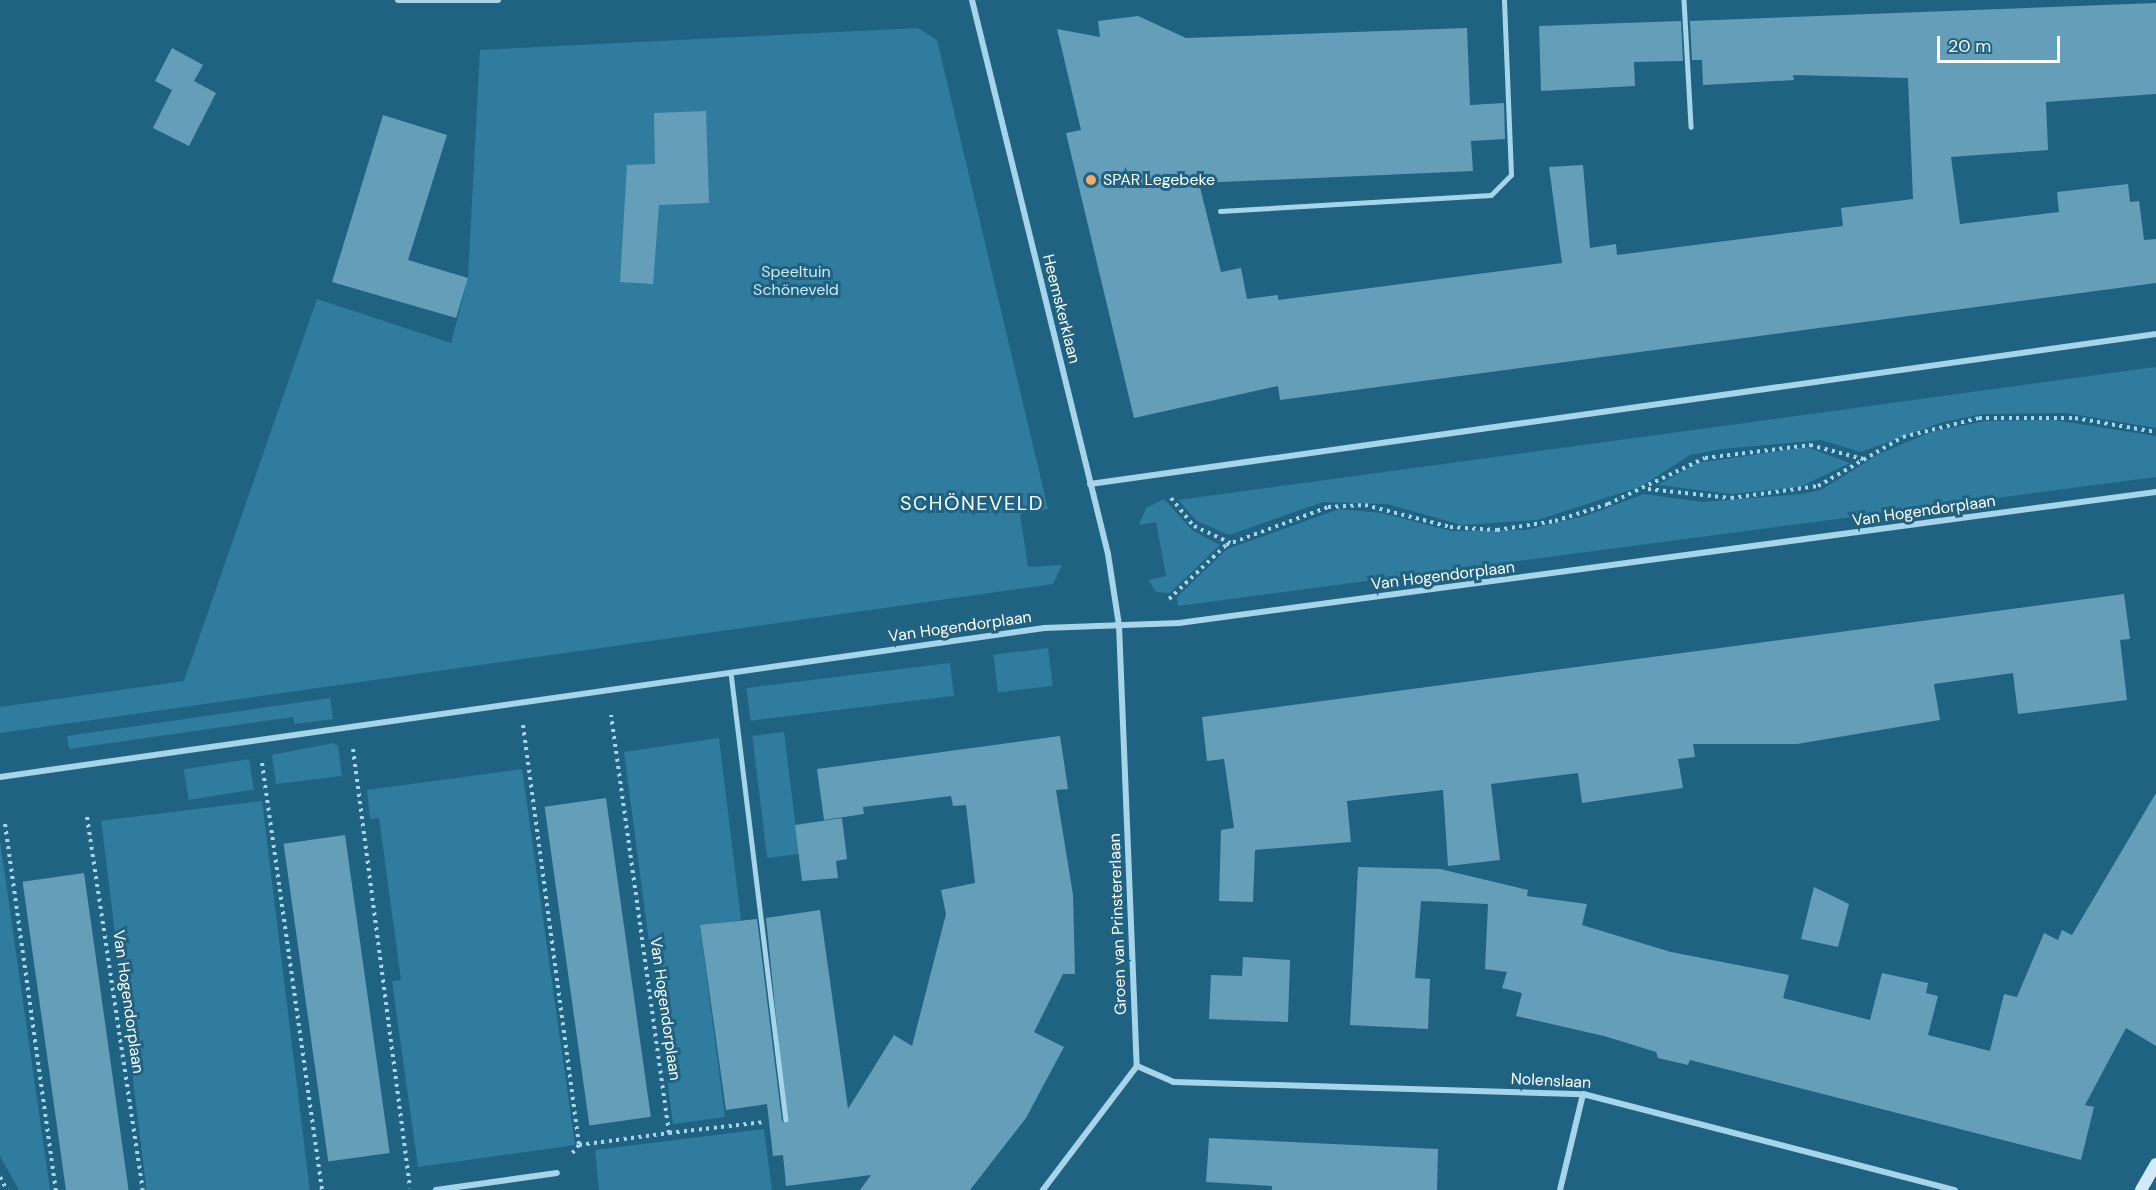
<!DOCTYPE html>
<html>
<head>
<meta charset="utf-8">
<style>
	body { margin:0 }
	#map { position:relative; width:2156px; height:1190px; overflow:hidden; background:#206282; font-family:"DM Sans",sans-serif }
	div>[style] { position:absolute }
	.green>* { inset:0; background:#307c9f; transform-origin:0 0 }
	.building>* { inset:0; background:#659eb9; transform-origin:0 0 }
	.path>* { height:4px; margin-top:-2px; transform-origin:0; background:repeating-linear-gradient(90deg,#a6d4e9 0 3px,transparent 0 7.5px) }
	.lane>* { height:4.5px; margin:-2.25px; padding:0 2.25px; transform-origin:2.25px; border-radius:2.25px; background:#a6d4e9 }
	.street>* { height:6px; margin:-3px; padding:0 3px; transform-origin:3px; border-radius:3px; background:#a6d4e9 }
	.secondary>* { height:12px; margin:-6px; padding:0 6px; transform-origin:6px; border-radius:6px; background:#d1eaf7 }
	.dots>* { width:16px; height:16px; translate:-50% -50%; box-sizing:border-box; border:3px solid #206282; border-radius:50% }
	span { translate:-50% -50%; white-space:nowrap; text-align:center; line-height:1.15; -webkit-text-stroke:6px #206282; paint-order:stroke }
	.poi-label { font-size:16px; color:#fff }
	.left { translate:0 -50%; text-align:left }
	.park-label { font-size:16px; color:#cbe9f7 }
	.street-label { font-size:16px; color:#fff }
	.quarter-label { font-size:20px; color:#fff; letter-spacing:1.5px }
	.scale { position:absolute; left:1937px; top:36px; width:123px; height:27px; box-sizing:border-box; border:3px solid #fff; border-top:0; padding-left:8px; font-size:18px; line-height:21px; white-space:nowrap; color:#fff; -webkit-text-stroke:4px #206282; paint-order:stroke }
</style>
</head>
<body>
<div id="map">
	<div class="green">
		<i style="clip-path:polygon(918px 28px,937px 40px,1048px 509px,1020px 514px,1028px 567px,1062px 565px,1053px 584px,0 733px,0 707px,184px 681px,317px 299px,451px 343px,468px 278px,480px 50px)"></i>
		<i style="clip-path:polygon(2156px 367px,2156px 428px,2067px 413px,1983px 414px,1943px 422px,1861px 452px,1821px 440px,1722px 449px,1690px 455px,1642px 486px,1538px 520px,1462px 525px,1387px 504px,1323px 502px,1229px 535px,1197px 521px,1178px 500px)"></i>
		<i style="clip-path:polygon(2054px 420px,2156px 436px,2156px 477px,1178px 606px,1177px 597px,1227px 549px,1339px 509px,1382px 513px,1451px 531px,1525px 530px,1585px 516px,1644px 494px,1703px 502px,1802px 494px,1821px 490px,1879px 454px,1931px 432px,1985px 421px)"></i>
		<i style="clip-path:polygon(1807px 447px,1850px 463px,1800px 487px,1731px 494px,1658px 485px,1697px 463px)"></i>
		<i style="clip-path:polygon(1164px 499px,1192px 530px,1220px 545px,1170px 593px,1156px 592px,1148px 580px,1166px 576px,1156px 522px,1139px 525px,1146px 508px)"></i>
		<i style="left:1048px;top:648px;width:38px;height:55px;rotate:83deg"></i>
		<i style="left:950px;top:663px;width:33px;height:205px;rotate:83deg"></i>
		<i style="clip-path:polygon(330px 698px,333px 719px,295px 724px,293px 717px,69px 749px,67px 736px)"></i>
		<i style="left:784px;top:732px;width:123px;height:32px;rotate:83deg"></i>
		<i style="clip-path:polygon(719px 738px,741px 920px,700px 926px,725px 1117px,673px 1124px,624px 752px)"></i>
		<i style="clip-path:polygon(333px 743px,338px 746px,342px 776px,276px 784px,272px 755px)"></i>
		<i style="left:249px;top:759px;width:31px;height:66px;rotate:81deg"></i>
		<i style="clip-path:polygon(522px 769px,575px 1145px,418px 1167px,392px 981px,401px 980px,379px 818px,370px 819px,367px 790px)"></i>
		<i style="left:262px;top:801px;width:392px;height:162px;rotate:83deg"></i>
		<i style="clip-path:polygon(0 841px,50px 1190px,19px 1190px,0 1156px)"></i>
		<i style="clip-path:polygon(764px 1129px,772px 1190px,599px 1190px,595px 1150px)"></i>
	</div>
	<div class="building">
		<i style="clip-path:polygon(2156px 3px,2156px 94px,2046px 102px,2048px 150px,1951px 157px,1960px 224px,2059px 212px,2057px 192px,2128px 184px,2130px 202px,2139px 201px,2144px 240px,2156px 239px,2156px 283px,1280px 400px,1278px 386px,1134px 418px,1066px 133px,1081px 130px,1057px 29px,1100px 37px,1098px 21px,1138px 16px,1186px 38px,1467px 28px,1470px 105px,1504px 103px,1505px 139px,1471px 141px,1473px 171px,1199px 183px,1221px 272px,1241px 268px,1247px 299px,1278px 295px,1278px 300px,1562px 263px,1549px 167px,1583px 165px,1590px 248px,1616px 244px,1617px 255px,1843px 226px,1841px 208px,1913px 199px,1908px 78px,1793px 75px,1794px 80px,1703px 85px,1702px 60px,1692px 60px,1690px 21px)"></i>
		<i style="clip-path:polygon(1681px 21px,1683px 61px,1634px 62px,1635px 86px,1541px 91px,1539px 26px)"></i>
		<i style="clip-path:polygon(172px 48px,203px 65px,194px 81px,216px 93px,189px 146px,153px 128px,172px 90px,155px 81px)"></i>
		<i style="clip-path:polygon(706px 111px,709px 203px,659px 205px,653px 284px,620px 282px,627px 165px,655px 164px,654px 113px)"></i>
		<i style="clip-path:polygon(383px 115px,447px 135px,408px 260px,468px 278px,456px 318px,332px 282px)"></i>
		<i style="clip-path:polygon(2124px 594px,2130px 639px,2120px 640px,2127px 700px,2018px 714px,2013px 673px,1934px 684px,1940px 720px,1797px 744px,1693px 744px,1695px 757px,1678px 759px,1683px 788px,1582px 803px,1578px 773px,1491px 784px,1500px 860px,1448px 866px,1443px 790px,1347px 801px,1351px 842px,1255px 850px,1253px 902px,1219px 901px,1221px 830px,1234px 828px,1224px 759px,1207px 761px,1202px 717px)"></i>
		<i style="clip-path:polygon(1060px 736px,1068px 789px,1056px 790px,1073px 895px,1075px 974px,1063px 974px,1034px 1032px,1064px 1047px,1026px 1118px,970px 1190px,860px 1190px,871px 1175px,786px 1186px,783px 1155px,773px 1156px,767px 1104px,726px 1110px,700px 925px,757px 919px,782px 1121px,787px 1124px,766px 918px,820px 910px,848px 1109px,894px 1035px,912px 1046px,946px 914px,941px 890px,975px 883px,966px 805px,953px 806px,951px 796px,863px 807px,864px 814px,824px 820px,817px 769px)"></i>
		<i style="clip-path:polygon(2156px 793px,2156px 1046px,2126px 1028px,2085px 1105px,2094px 1107px,2081px 1160px,1690px 1060px,1688px 1065px,1658px 1058px,1656px 1052px,1604px 1036px,1516px 1016px,1522px 993px,1502px 988px,1507px 972px,1485px 969px,1488px 904px,1421px 901px,1415px 978px,1430px 979px,1428px 1029px,1350px 1025px,1358px 867px,1440px 869px,1528px 890px,1527px 896px,1587px 904px,1582px 925px,1671px 952px,1789px 975px,1783px 998px,1870px 1020px,1882px 973px,1928px 983px,1926px 993px,1938px 996px,1928px 1035px,1990px 1051px,2004px 994px,2017px 997px,2044px 933px,2058px 940px,2062px 930px,2072px 935px)"></i>
		<i style="left:606px;top:798px;width:322px;height:62px;rotate:82deg"></i>
		<i style="clip-path:polygon(842px 818px,847px 859px,836px 861px,838px 878px,802px 881px,795px 825px)"></i>
		<i style="left:345px;top:835px;width:321px;height:62px;rotate:82deg"></i>
		<i style="left:84px;top:873px;width:320px;height:62px;rotate:82deg"></i>
		<i style="clip-path:polygon(1814px 887px,1849px 904px,1838px 947px,1801px 939px)"></i>
		<i style="clip-path:polygon(1243px 957px,1290px 960px,1288px 1022px,1209px 1019px,1211px 975px,1242px 976px)"></i>
		<i style="clip-path:polygon(1209px 1138px,1438px 1149px,1437px 1190px,1272px 1190px,1272px 1186px,1206px 1182px)"></i>
	</div>
	<div class="path">
		<i style="left:1648px;top:489px;width:83px;rotate:6.2deg"></i>
		<i style="left:1731px;top:498px;width:88px;rotate:-7.9deg"></i>
		<i style="left:1818px;top:486px;width:98px;rotate:-30deg"></i>
		<i style="left:1903px;top:437px;width:78px;rotate:-14deg"></i>
		<i style="left:1979px;top:418px;width:96px"></i>
		<i style="left:2075px;top:418px;width:82px;rotate:9.8deg"></i>
		<i style="left:1171px;top:498px;width:36px;rotate:51deg"></i>
		<i style="left:1194px;top:526px;width:40px;rotate:25deg"></i>
		<i style="left:1169px;top:599px;width:79px;rotate:-43.5deg"></i>
		<i style="left:1226px;top:545px;width:109px;rotate:-20.4deg"></i>
		<i style="left:1328px;top:507px;width:37px;rotate:-3deg"></i>
		<i style="left:1365px;top:505px;width:88px;rotate:14.5deg"></i>
		<i style="left:1450px;top:527px;width:47px;rotate:3.7deg"></i>
		<i style="left:1497px;top:530px;width:59px;rotate:-8.8deg"></i>
		<i style="left:1555px;top:521px;width:56px;rotate:-17.8deg"></i>
		<i style="left:1608px;top:504px;width:107px;rotate:-25.4deg"></i>
		<i style="left:1705px;top:458px;width:106px;rotate:-7.1deg"></i>
		<i style="left:1810px;top:445px;width:55px;rotate:14.8deg"></i>
		<i style="left:523px;top:725px;width:424px;rotate:82.4deg"></i>
		<i style="left:579px;top:1145px;width:13px;rotate:129deg"></i>
		<i style="left:353px;top:749px;width:443px;rotate:82.6deg"></i>
		<i style="left:262px;top:763px;width:431px;rotate:82deg"></i>
		<i style="left:87px;top:817px;width:377px;rotate:81.5deg"></i>
		<i style="left:5px;top:824px;width:370px;rotate:82.1deg"></i>
		<i style="left:669px;top:1133px;width:96px;rotate:-6.6deg"></i>
		<i style="left:579px;top:1145px;width:91px;rotate:-7.6deg"></i>
		<i style="left:669px;top:1133px;width:422px;rotate:-97.9deg"></i>
		<i style="left:0;top:1177px;width:15px;rotate:62deg"></i>
	</div>
	<div class="lane">
		<i style="left:1684px;top:0;width:127px;rotate:86.8deg"></i>
		<i style="left:1220px;top:211px;width:271px;rotate:-3.4deg"></i>
		<i style="left:1491px;top:195px;width:28px;rotate:-45deg"></i>
		<i style="left:1511px;top:175px;width:175px;rotate:-92.3deg"></i>
		<i style="left:731px;top:673px;width:450px;rotate:83deg"></i>
	</div>
	<div class="street">
		<i style="left:398px;top:0;width:100px"></i>
		<i style="left:972px;top:0;width:570px;rotate:76.21deg"></i>
		<i style="left:1108px;top:554px;width:72px;rotate:81.2deg"></i>
		<i style="left:1119px;top:625px;width:441px;rotate:87.7deg"></i>
		<i style="left:1137px;top:1066px;width:156px;rotate:127.2deg"></i>
		<i style="left:1090px;top:484px;width:1077px;rotate:-8.01deg"></i>
		<i style="left:0;top:777px;width:1055px;rotate:-8.12deg"></i>
		<i style="left:1044px;top:628px;width:135px;rotate:-2.1deg"></i>
		<i style="left:1179px;top:623px;width:986px;rotate:-7.64deg"></i>
		<i style="left:1137px;top:1066px;width:40px;rotate:23.4deg"></i>
		<i style="left:1174px;top:1082px;width:409px;rotate:1.7deg"></i>
		<i style="left:1583px;top:1094px;width:384px;rotate:14.5deg"></i>
		<i style="left:436px;top:1190px;width:122px;rotate:-8deg"></i>
		<i style="left:1560px;top:1190px;width:99px;rotate:-76.5deg"></i>
	</div>
	<div class="secondary">
		<i style="left:2141px;top:1190px;width:30px;rotate:-60deg"></i>
	</div>
	<div class="dots">
		<i style="left:1091px;top:180px;background:#f6ab67"></i>
	</div>
	<div class="poi-label">
		<span class="left" style="left:1103px;top:180px">SPAR Legebeke</span>
	</div>
	<div class="park-label">
		<span style="left:796px;top:281px">Speeltuin<br>Schöneveld</span>
	</div>
	<div class="street-label">
		<span style="left:1061px;top:309px;rotate:76deg">Heemskerklaan</span>
		<span style="left:1924px;top:511px;rotate:-8deg">Van Hogendorplaan</span>
		<span style="left:1443px;top:576px;rotate:-7deg">Van Hogendorplaan</span>
		<span style="left:960px;top:627px;rotate:-8deg">Van Hogendorplaan</span>
		<span style="left:1118px;top:924px;rotate:-92deg">Groen van Prinstererlaan</span>
		<span style="left:128px;top:1002px;rotate:82deg">Van Hogendorplaan</span>
		<span style="left:665px;top:1009px;rotate:82deg">Van Hogendorplaan</span>
		<span style="left:1551px;top:1081px;rotate:3deg">Nolenslaan</span>
	</div>
	<div class="quarter-label">
		<span style="left:972px;top:503px">SCHÖNEVELD</span>
	</div>
	<div class="scale">20 m</div>
</div>
</body>
</html>
